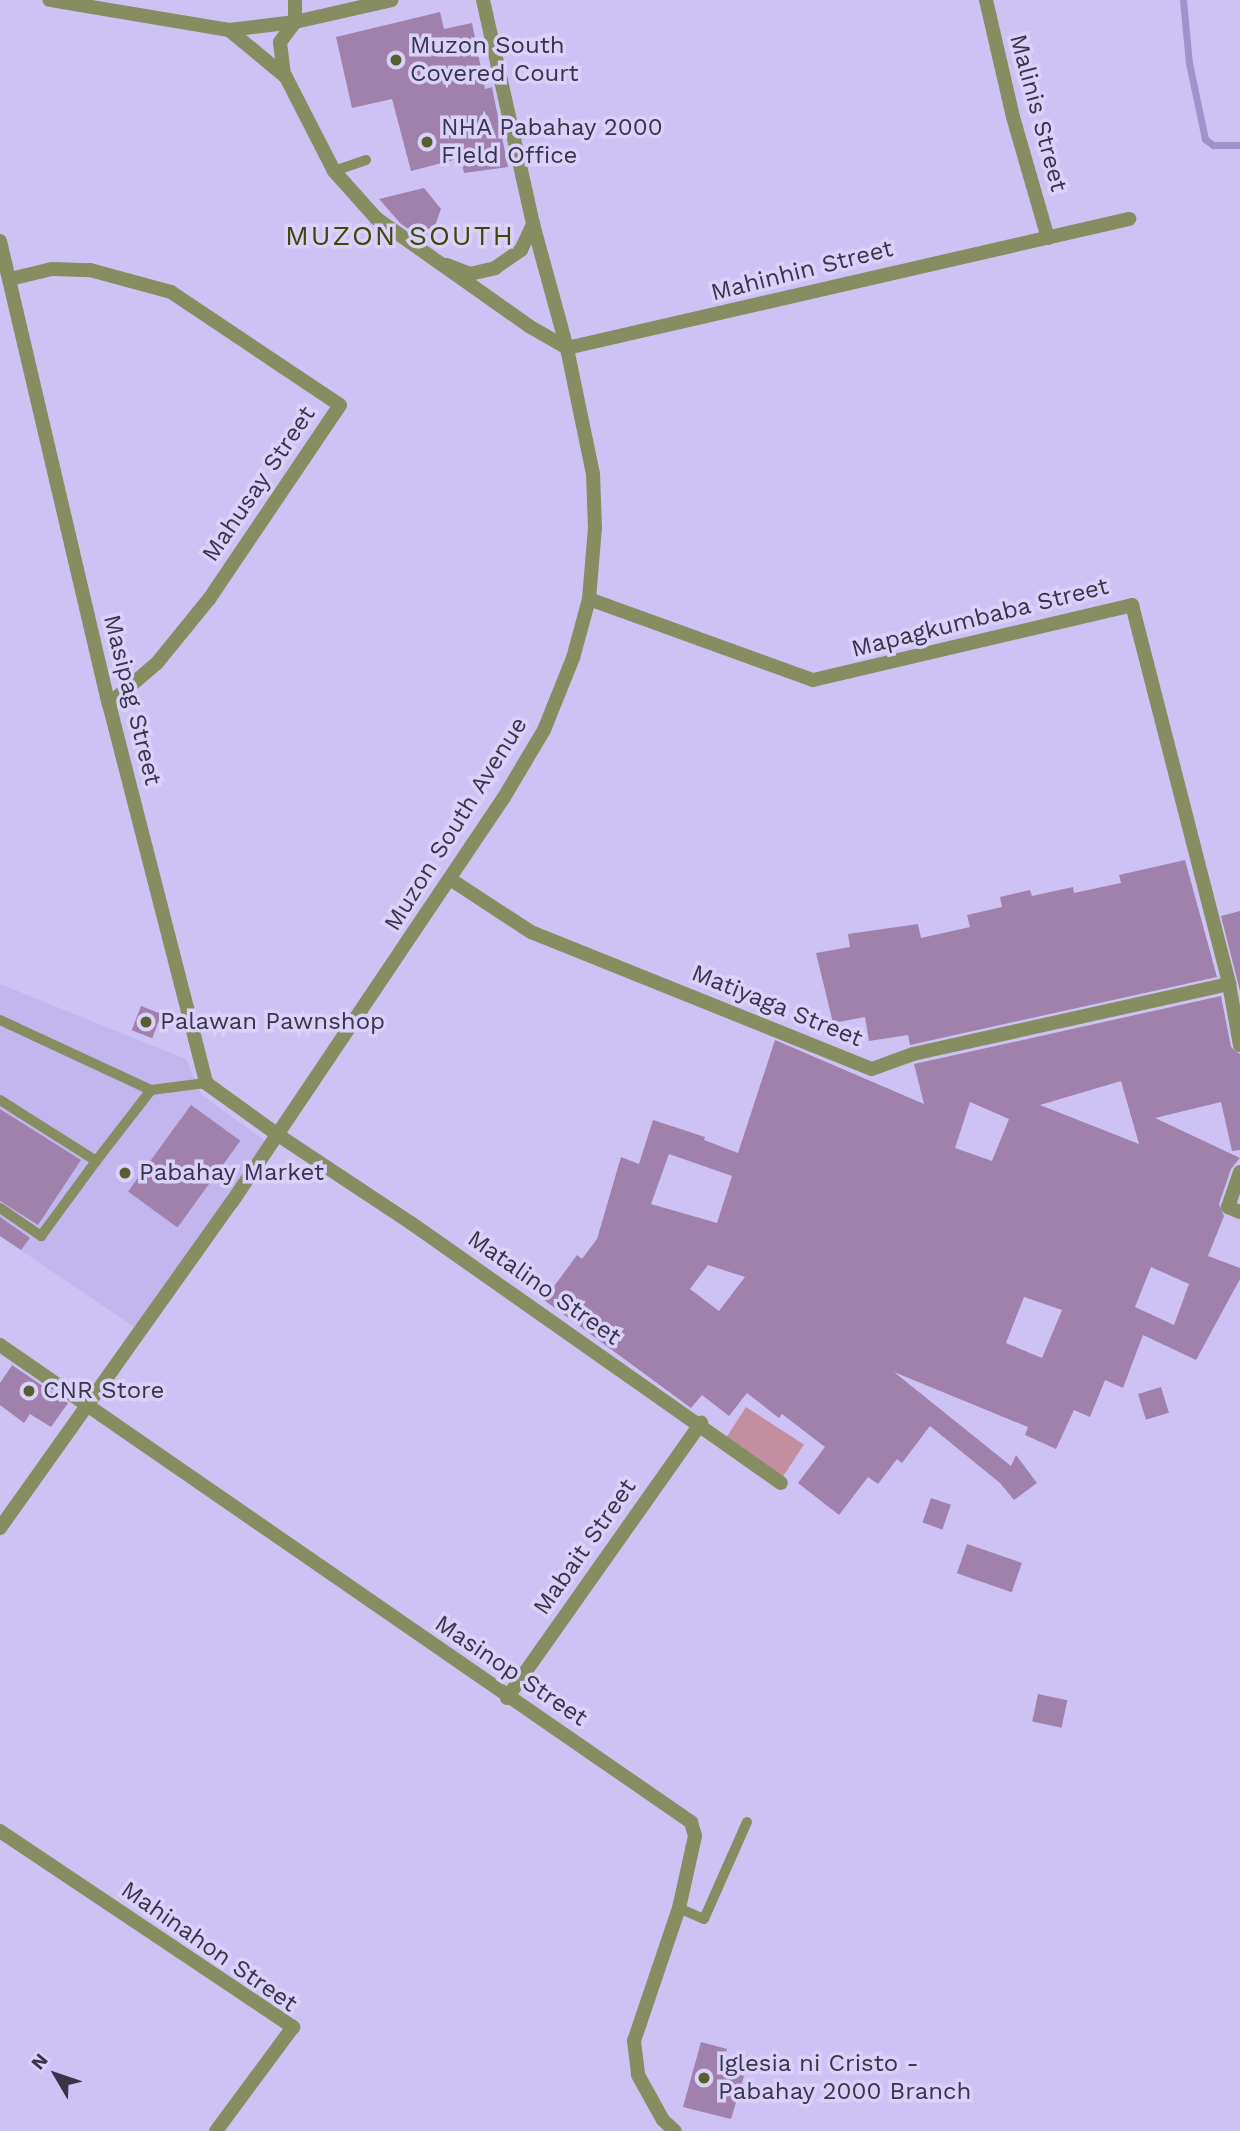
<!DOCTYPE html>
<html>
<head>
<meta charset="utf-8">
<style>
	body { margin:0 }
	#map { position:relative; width:1240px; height:2131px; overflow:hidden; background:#cec2f5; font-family:"Work Sans",sans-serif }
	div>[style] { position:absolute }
	.built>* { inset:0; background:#c3b5ee }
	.green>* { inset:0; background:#c48ea1; transform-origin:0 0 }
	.stream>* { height:7px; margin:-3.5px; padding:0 3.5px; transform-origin:3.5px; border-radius:3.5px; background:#a092ca }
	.building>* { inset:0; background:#9f81ac; transform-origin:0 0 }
	.service>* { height:10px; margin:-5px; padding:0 5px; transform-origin:5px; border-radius:5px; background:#868d60 }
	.minor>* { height:14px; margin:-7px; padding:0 7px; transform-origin:7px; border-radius:7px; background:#868d60 }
	.tertiary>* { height:14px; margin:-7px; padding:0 7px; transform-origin:7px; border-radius:7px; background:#868d60 }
	.dots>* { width:19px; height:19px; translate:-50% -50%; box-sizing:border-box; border:4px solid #dad1fa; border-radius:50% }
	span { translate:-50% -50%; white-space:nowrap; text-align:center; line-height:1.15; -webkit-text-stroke:7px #dad1fa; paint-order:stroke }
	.poi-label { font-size:24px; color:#393449 }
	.left { translate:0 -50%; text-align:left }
	.street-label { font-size:24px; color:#393449 }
	.quarter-label { font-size:28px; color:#404609; letter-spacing:2px }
	.north { position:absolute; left:21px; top:2040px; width:70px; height:70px; -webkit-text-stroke:5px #dad1fa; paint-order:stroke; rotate:309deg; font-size:19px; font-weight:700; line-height:28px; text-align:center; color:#393449 }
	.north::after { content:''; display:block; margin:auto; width:24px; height:32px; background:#393449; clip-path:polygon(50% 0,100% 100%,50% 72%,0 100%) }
</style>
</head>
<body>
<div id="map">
	<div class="built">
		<i style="clip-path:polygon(0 984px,186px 1059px,202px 1095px,268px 1143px,140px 1331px,0 1236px)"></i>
	</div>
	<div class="green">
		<i style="left:746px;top:1407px;width:69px;height:45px;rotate:33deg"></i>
	</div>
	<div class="stream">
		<i style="left:1183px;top:0;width:63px;rotate:84.6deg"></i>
		<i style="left:1189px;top:63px;width:78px;rotate:78.1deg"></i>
		<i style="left:1205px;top:139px;width:10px;rotate:37deg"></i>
		<i style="left:1213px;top:145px;width:27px"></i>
	</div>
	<div class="building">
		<i style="clip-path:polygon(440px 12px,444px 29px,472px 23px,485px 89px,492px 87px,508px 167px,464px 173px,461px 158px,411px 171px,392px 99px,352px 108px,336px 37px)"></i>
		<i style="clip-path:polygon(424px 188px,441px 209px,429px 243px,401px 224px,379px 199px)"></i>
		<i style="clip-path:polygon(1185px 860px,1217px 977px,910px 1045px,908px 1035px,869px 1041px,865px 1017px,833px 1023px,816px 953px,850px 947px,848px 934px,918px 924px,921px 938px,970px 927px,967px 915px,1002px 907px,1000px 897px,1030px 890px,1032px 896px,1073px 887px,1074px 893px,1121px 883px,1119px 875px)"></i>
		<i style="clip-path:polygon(1240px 911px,1240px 991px,1221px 916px)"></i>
		<i style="clip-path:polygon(evenodd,1221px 996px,1231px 1047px,1240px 1054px,1240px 1150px,1232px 1151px,1221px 1102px,1155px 1118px,1240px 1158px,1231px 1169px,1219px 1204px,1224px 1216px,1208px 1256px,1240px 1268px,1240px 1279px,1196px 1360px,1143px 1335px,1123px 1388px,1105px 1380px,1090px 1417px,1074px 1410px,1056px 1449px,1025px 1435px,1028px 1427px,894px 1372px,1011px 1466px,1016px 1455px,1037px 1483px,1014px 1500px,1000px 1483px,930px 1426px,902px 1463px,897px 1459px,878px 1484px,868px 1477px,839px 1515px,798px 1483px,825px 1447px,782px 1414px,779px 1418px,747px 1393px,729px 1416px,702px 1395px,691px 1408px,544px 1300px,577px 1255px,582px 1259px,597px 1239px,621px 1157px,639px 1164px,653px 1120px,705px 1137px,704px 1140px,738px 1153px,775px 1040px,924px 1104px,914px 1064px,1221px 996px,1121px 1081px,1139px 1144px,1040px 1105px,1121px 1081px,1221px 996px,970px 1102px,1009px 1119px,992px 1161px,955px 1148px,970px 1102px,1221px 996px,669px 1154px,732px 1176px,717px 1223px,651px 1204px,669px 1154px,1221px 996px,708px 1265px,745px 1277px,719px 1311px,690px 1289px,708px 1265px,1221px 996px,1151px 1267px,1189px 1284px,1174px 1325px,1135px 1307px,1151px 1267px,1221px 996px,1024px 1297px,1062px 1310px,1042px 1358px,1006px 1343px,1024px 1297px)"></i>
		<i style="left:141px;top:1006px;width:22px;height:26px;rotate:21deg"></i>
		<i style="left:191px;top:1105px;width:61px;height:107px;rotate:36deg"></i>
		<i style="clip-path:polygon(0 1109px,81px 1160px,38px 1225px,0 1201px)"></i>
		<i style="clip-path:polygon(0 1217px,30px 1238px,21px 1250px,0 1236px)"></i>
		<i style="clip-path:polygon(12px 1365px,68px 1403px,51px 1427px,30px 1414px,24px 1423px,0 1405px,0 1383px)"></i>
		<i style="left:1161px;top:1387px;width:27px;height:24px;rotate:73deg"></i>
		<i style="left:931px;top:1498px;width:21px;height:26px;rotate:19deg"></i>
		<i style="left:967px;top:1544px;width:58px;height:31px;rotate:19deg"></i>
		<i style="left:1038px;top:1694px;width:30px;height:28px;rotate:12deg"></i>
		<i style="clip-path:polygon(701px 2042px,727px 2049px,721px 2070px,744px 2076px,731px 2119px,683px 2107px)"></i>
	</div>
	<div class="service">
		<i style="left:334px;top:171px;width:34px;rotate:-19deg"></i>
		<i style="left:0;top:1020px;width:166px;rotate:24.9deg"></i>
		<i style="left:0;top:1100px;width:114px;rotate:32.4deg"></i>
		<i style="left:96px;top:1161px;width:90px;rotate:-52.2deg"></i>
		<i style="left:151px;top:1090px;width:55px;rotate:-7.3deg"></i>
		<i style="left:0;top:1208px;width:50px;rotate:34.3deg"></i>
		<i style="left:41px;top:1236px;width:93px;rotate:-53.7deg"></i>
		<i style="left:679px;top:1908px;width:27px;rotate:24deg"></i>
		<i style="left:704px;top:1919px;width:106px;rotate:-66.1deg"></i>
	</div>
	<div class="minor">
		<i style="left:483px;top:0;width:230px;rotate:77.4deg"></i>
		<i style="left:533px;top:224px;width:129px;rotate:74.7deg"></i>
		<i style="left:567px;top:348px;width:577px;rotate:-12.93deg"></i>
		<i style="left:986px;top:0;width:120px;rotate:77deg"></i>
		<i style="left:1013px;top:117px;width:126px;rotate:73.9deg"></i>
		<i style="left:229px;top:30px;width:66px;rotate:-6.9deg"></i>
		<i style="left:295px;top:22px;width:99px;rotate:-12.8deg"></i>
		<i style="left:284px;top:75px;width:33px;rotate:-97deg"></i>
		<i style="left:280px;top:42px;width:25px;rotate:-53deg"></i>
		<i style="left:295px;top:22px;width:22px;rotate:-90deg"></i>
		<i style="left:447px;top:265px;width:25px;rotate:21deg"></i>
		<i style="left:470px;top:274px;width:26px;rotate:-13deg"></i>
		<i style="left:495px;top:268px;width:32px;rotate:-35deg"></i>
		<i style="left:521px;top:250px;width:29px;rotate:-65deg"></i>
		<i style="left:10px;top:279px;width:43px;rotate:-13.4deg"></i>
		<i style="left:52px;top:269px;width:38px;rotate:2deg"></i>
		<i style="left:90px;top:270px;width:84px;rotate:15.2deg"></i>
		<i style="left:171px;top:292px;width:203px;rotate:33.8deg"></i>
		<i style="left:340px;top:405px;width:234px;rotate:124deg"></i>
		<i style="left:209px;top:599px;width:82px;rotate:129.1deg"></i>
		<i style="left:157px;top:663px;width:63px;rotate:139.5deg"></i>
		<i style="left:589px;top:599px;width:238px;rotate:19.9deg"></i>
		<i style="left:813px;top:680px;width:328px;rotate:-13.2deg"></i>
		<i style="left:1132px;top:605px;width:391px;rotate:75.6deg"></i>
		<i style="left:1229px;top:984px;width:62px;rotate:79.8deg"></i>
		<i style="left:450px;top:879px;width:97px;rotate:33.2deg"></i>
		<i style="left:531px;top:932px;width:367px;rotate:21.9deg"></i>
		<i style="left:872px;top:1069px;width:44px;rotate:-20.1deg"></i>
		<i style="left:913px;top:1054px;width:324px;rotate:-12.5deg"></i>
		<i style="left:278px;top:1135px;width:159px;rotate:33.5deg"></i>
		<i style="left:411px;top:1223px;width:452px;rotate:35.1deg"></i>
		<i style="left:1240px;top:1172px;width:37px;rotate:109deg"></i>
		<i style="left:1228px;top:1207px;width:13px;rotate:23deg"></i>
		<i style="left:0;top:1345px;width:840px;rotate:34.62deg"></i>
		<i style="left:691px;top:1822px;width:15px;rotate:74deg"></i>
		<i style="left:695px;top:1836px;width:74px;rotate:102.5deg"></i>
		<i style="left:679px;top:1908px;width:140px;rotate:108.7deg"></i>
		<i style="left:634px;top:2041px;width:34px;rotate:83deg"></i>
		<i style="left:638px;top:2075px;width:51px;rotate:60.9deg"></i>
		<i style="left:663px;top:2120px;width:16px;rotate:43deg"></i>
		<i style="left:507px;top:1698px;width:337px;rotate:-54.8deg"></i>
		<i style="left:0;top:1831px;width:353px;rotate:33.8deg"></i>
		<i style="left:293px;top:2027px;width:129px;rotate:126.5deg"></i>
	</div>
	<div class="tertiary">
		<i style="left:0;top:241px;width:476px;rotate:76.8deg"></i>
		<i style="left:109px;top:704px;width:391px;rotate:75.6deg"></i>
		<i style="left:206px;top:1083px;width:89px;rotate:35.8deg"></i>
		<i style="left:0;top:1528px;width:400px;rotate:-54.6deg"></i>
		<i style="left:232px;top:1202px;width:486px;rotate:-56.1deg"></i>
		<i style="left:503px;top:799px;width:80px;rotate:-59.3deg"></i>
		<i style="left:544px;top:730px;width:78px;rotate:-68.1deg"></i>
		<i style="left:573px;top:658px;width:61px;rotate:-74.8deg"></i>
		<i style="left:589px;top:599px;width:71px;rotate:-85.2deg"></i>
		<i style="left:595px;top:528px;width:54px;rotate:-92.1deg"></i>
		<i style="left:593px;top:474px;width:129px;rotate:-101.7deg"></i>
		<i style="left:567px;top:348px;width:44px;rotate:-149.9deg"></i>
		<i style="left:529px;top:326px;width:187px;rotate:-144.8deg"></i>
		<i style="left:376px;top:218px;width:63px;rotate:-131.8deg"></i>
		<i style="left:334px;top:171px;width:106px;rotate:-117.1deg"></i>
		<i style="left:286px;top:77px;width:74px;rotate:-140.5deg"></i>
		<i style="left:229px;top:30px;width:182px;rotate:-170.5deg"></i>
	</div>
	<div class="dots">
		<i style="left:396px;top:60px;background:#585e2d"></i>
		<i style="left:427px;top:142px;background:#585e2d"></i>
		<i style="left:146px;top:1022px;background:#585e2d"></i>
		<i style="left:125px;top:1173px;background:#585e2d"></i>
		<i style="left:29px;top:1391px;background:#585e2d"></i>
		<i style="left:704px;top:2078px;background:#585e2d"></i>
	</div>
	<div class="poi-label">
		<span class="left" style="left:410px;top:60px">Muzon South<br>Covered Court</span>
		<span class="left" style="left:441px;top:142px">NHA Pabahay 2000<br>FIeld Office</span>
		<span class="left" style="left:160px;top:1022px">Palawan Pawnshop</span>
		<span class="left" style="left:139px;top:1173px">Pabahay Market</span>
		<span class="left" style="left:43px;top:1391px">CNR Store</span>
		<span class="left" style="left:718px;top:2078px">Iglesia ni Cristo -<br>Pabahay 2000 Branch</span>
	</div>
	<div class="street-label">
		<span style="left:1038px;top:113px;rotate:75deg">Malinis Street</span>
		<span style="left:802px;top:271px;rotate:-14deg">Mahinhin Street</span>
		<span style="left:259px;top:484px;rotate:-56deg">Mahusay Street</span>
		<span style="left:980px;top:618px;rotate:-14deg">Mapagkumbaba Street</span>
		<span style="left:132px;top:700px;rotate:76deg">Masipag Street</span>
		<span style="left:456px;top:824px;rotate:-58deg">Muzon South Avenue</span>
		<span style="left:777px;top:1006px;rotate:22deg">Matiyaga Street</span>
		<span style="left:544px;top:1288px;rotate:35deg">Matalino Street</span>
		<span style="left:585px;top:1547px;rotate:-55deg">Mabait Street</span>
		<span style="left:511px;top:1671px;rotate:34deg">Masinop Street</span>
		<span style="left:209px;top:1947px;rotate:35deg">Mahinahon Street</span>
	</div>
	<div class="quarter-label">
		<span style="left:400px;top:236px">MUZON SOUTH</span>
	</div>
	<div class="north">N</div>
</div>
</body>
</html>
